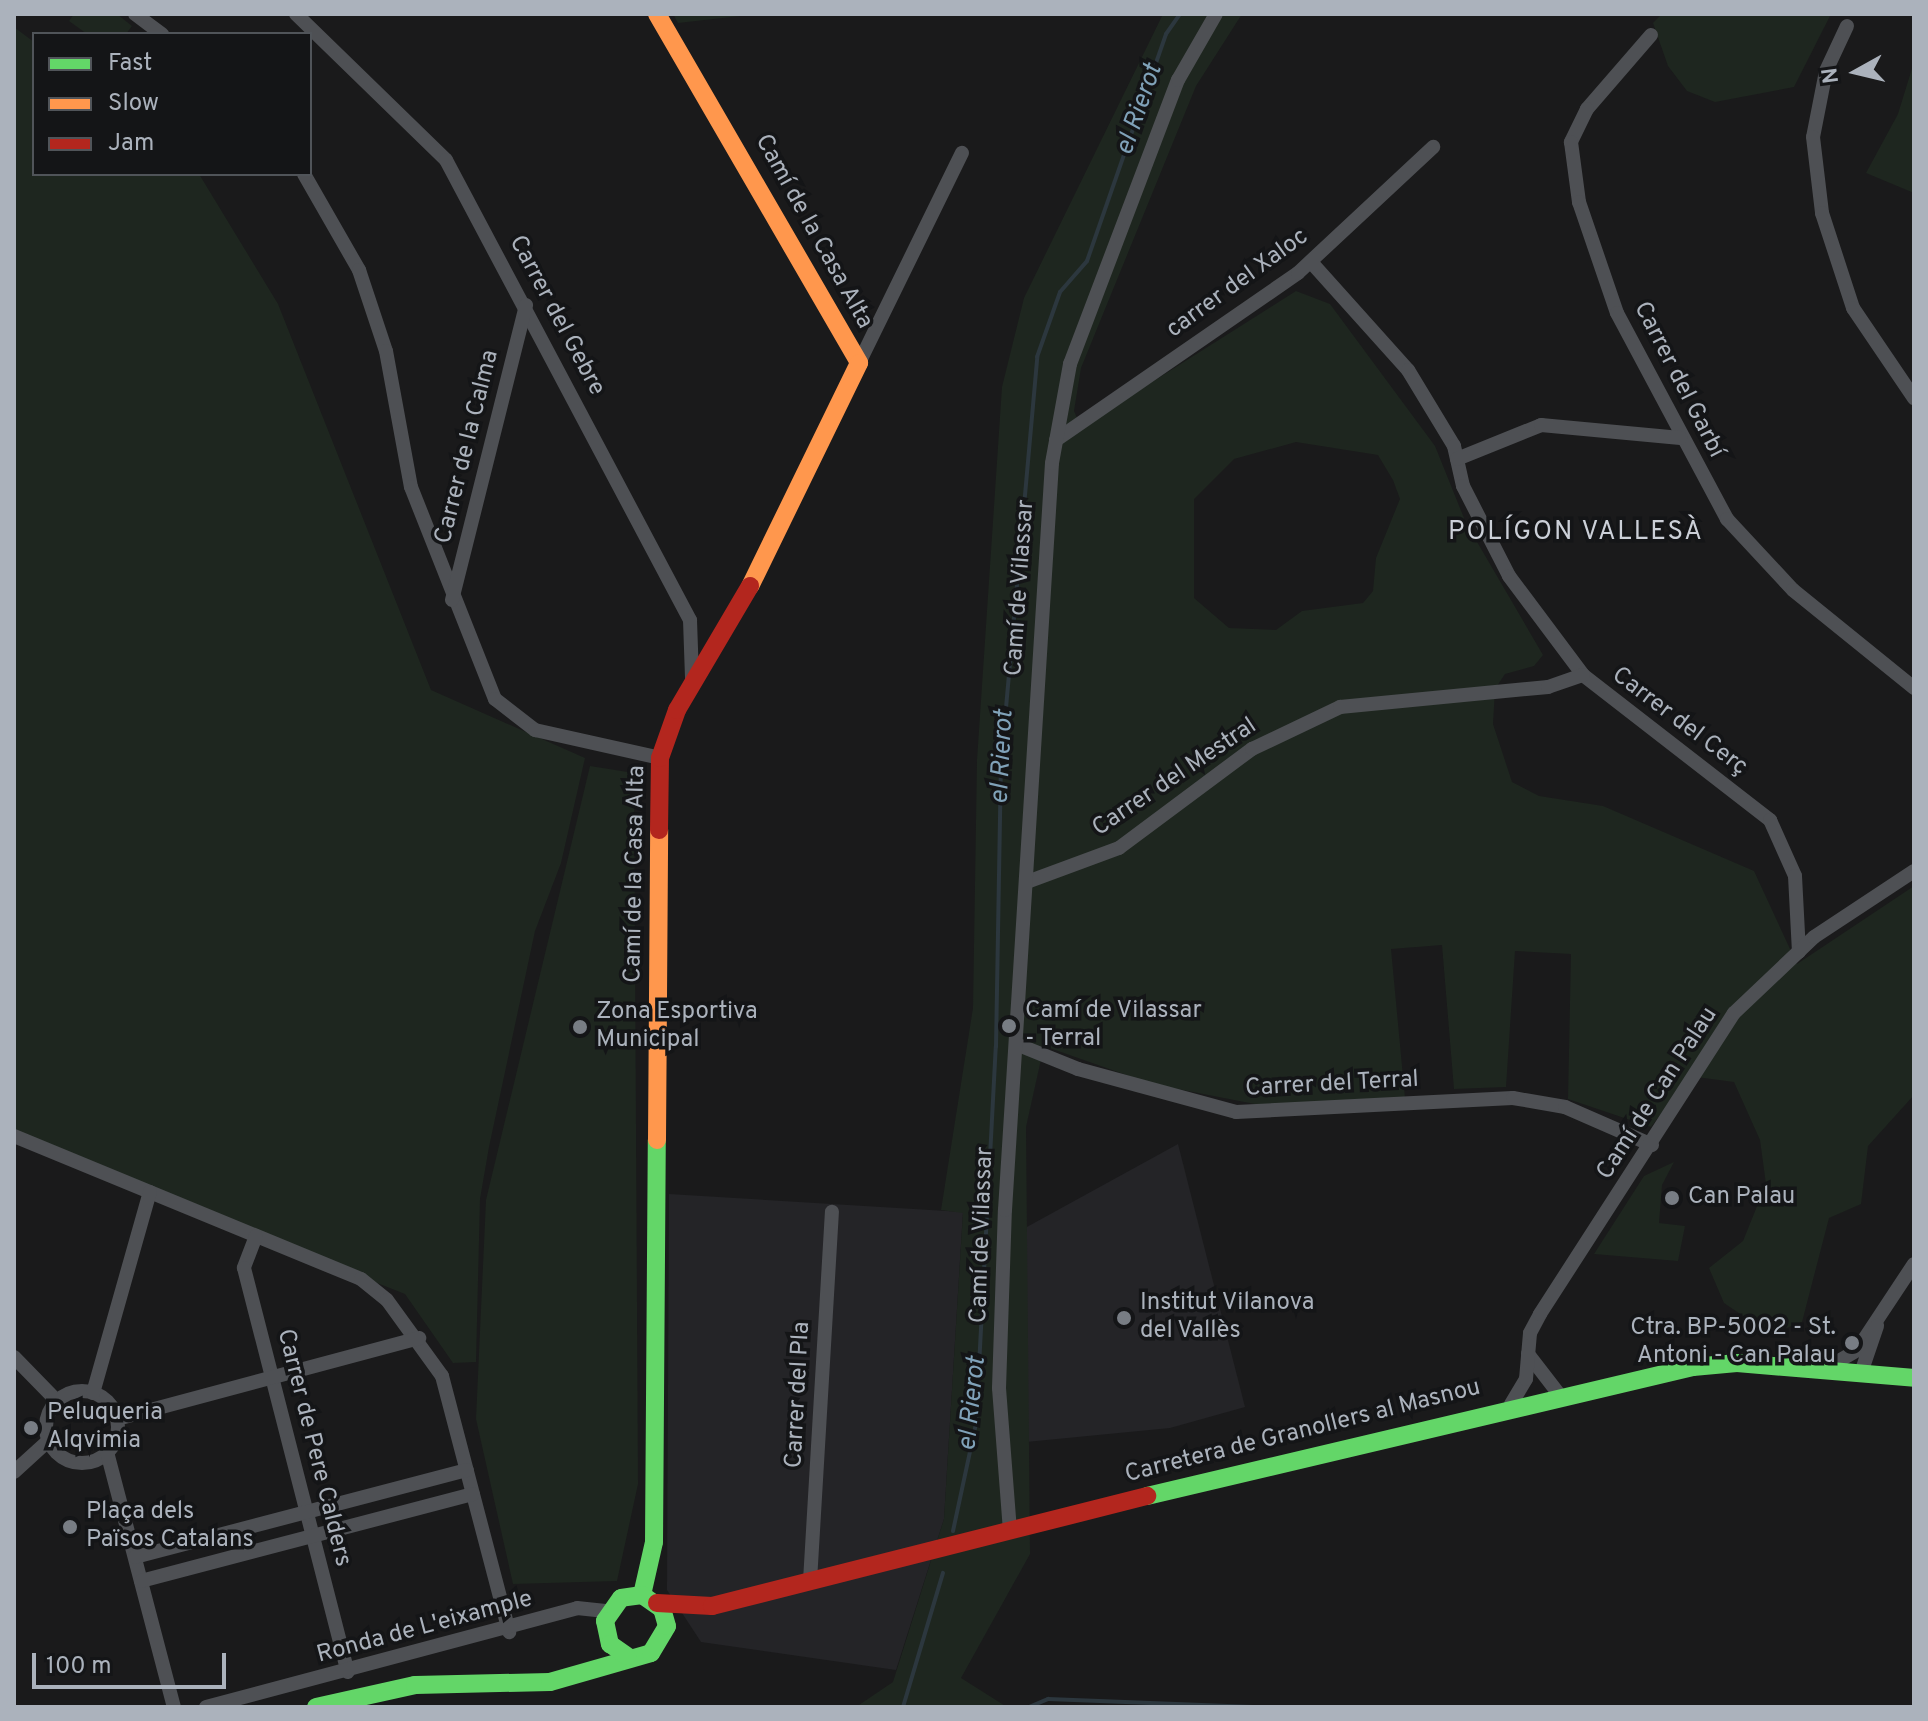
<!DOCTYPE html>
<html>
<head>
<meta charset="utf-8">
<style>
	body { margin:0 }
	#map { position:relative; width:1928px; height:1721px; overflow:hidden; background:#1a1a1b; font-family:Overpass,sans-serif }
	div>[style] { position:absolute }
	.built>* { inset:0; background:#242427 }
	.green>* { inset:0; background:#1e261f }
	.stream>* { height:4px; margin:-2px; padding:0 2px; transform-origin:2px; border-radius:2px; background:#2c373e }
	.street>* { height:14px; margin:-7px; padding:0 7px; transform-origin:7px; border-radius:7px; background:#4e5054 }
	.street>.ring { margin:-7px; padding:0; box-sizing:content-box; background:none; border:14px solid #4e5054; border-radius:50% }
	.fast>* { height:18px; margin:-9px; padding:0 9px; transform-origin:9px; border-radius:9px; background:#63d668 }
	.slow>* { height:18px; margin:-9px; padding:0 9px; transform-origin:9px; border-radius:9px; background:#ff974d }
	.jam>* { height:18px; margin:-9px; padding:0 9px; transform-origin:9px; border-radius:9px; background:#b3261e }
	.dots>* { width:22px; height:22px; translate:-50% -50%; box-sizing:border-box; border:4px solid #141517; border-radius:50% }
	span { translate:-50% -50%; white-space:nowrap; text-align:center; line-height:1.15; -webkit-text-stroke:7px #141517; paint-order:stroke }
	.street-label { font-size:24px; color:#abb2bc }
	.poi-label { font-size:24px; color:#abb2bc }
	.left { translate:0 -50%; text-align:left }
	.right { translate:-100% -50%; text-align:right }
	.water-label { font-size:26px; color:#80a2b9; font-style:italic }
	.neighbourhood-label { font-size:26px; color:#ccd0d8; letter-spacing:2px }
	.frame { position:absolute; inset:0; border:16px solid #abb2bc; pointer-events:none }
	.legend { position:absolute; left:32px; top:32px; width:280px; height:144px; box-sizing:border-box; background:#141517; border:2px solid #505459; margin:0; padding:10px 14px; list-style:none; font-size:24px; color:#abb2bc }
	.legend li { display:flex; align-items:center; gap:16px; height:40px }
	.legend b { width:40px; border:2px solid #505459 }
	.north { position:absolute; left:1816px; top:32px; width:80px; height:80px; -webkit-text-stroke:6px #141517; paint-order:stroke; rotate:262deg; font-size:22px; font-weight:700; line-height:32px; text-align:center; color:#abb2bc }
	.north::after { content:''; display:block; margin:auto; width:28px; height:36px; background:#abb2bc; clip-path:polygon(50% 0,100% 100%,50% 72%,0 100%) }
	.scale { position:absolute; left:32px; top:1653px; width:194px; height:36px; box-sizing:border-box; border:4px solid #abb2bc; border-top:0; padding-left:10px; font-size:24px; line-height:28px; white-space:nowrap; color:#abb2bc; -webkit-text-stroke:6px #141517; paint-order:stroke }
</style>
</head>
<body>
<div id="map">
	<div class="built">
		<i style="clip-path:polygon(1178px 1144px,1245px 1407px,1170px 1428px,1026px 1442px,1025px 1228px)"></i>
		<i style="clip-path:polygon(669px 1194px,963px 1212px,944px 1519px,896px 1670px,701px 1642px,667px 1590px)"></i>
	</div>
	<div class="green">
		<i style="clip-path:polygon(74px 14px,117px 14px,132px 26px,126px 34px,87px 34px,69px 21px)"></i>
		<i style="clip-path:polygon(673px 14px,758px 14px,678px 23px)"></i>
		<i style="clip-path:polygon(evenodd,1163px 14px,1242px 14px,1196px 86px,1081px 368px,1074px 411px,1081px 427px,1296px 291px,1330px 304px,1435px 446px,1466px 523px,1543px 655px,1534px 666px,1505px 674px,1495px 689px,1493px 724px,1512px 782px,1539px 796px,1603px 806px,1754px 871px,1797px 964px,1914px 886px,1914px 1095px,1868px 1146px,1861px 1204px,1829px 1218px,1802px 1322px,1781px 1330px,1758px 1326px,1724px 1303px,1709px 1268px,1743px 1241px,1766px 1184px,1760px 1140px,1734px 1082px,1689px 1076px,1651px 1127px,1568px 1099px,1571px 954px,1515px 951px,1506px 1087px,1454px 1089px,1442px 945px,1391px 949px,1405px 1098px,1265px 1106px,1152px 1084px,1044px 1046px,1026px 1127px,1030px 1554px,961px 1678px,1007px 1707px,856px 1707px,893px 1682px,944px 1519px,963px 1213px,941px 1210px,973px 1008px,977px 760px,1002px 387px,1024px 298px,1163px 14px,1296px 442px,1378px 455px,1393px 480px,1400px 499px,1376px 558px,1373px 591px,1363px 603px,1302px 611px,1276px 630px,1229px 628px,1194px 598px,1194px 499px,1234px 459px,1296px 442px)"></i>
		<i style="clip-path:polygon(1662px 14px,1831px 14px,1794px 87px,1715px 102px,1687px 91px,1668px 66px,1653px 23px)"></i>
		<i style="clip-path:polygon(14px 27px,34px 42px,34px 174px,199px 174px,278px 304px,431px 690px,585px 758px,561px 863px,535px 931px,489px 1147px,480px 1199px,476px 1362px,453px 1363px,405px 1294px,14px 1139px)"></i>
		<i style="clip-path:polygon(1914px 62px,1914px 193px,1866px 173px,1898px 114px)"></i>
		<i style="clip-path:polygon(590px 766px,634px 773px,638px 1484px,617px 1581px,513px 1584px,476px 1419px,486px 1200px)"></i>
		<i style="clip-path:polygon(1674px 1162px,1662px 1185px,1659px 1223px,1685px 1226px,1678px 1261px,1594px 1254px,1644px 1176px)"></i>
	</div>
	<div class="stream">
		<i style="left:953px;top:1531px;width:109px;rotate:-77.9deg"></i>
		<i style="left:976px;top:1424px;width:378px;rotate:-87deg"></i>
		<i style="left:996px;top:1047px;width:283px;rotate:-89deg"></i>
		<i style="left:1001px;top:764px;width:409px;rotate:-84.9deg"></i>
		<i style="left:1037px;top:357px;width:69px;rotate:-70.5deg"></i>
		<i style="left:1060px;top:292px;width:41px;rotate:-48.9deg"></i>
		<i style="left:1087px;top:261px;width:240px;rotate:-70.8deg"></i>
		<i style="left:1166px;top:34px;width:24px;rotate:-55deg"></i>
		<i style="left:903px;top:1707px;width:140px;rotate:-73.4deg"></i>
		<i style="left:1029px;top:1707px;width:21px;rotate:-23deg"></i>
		<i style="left:1048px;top:1699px;width:212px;rotate:2.2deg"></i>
	</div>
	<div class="street">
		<i style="left:135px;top:14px;width:34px;rotate:37deg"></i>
		<i style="left:296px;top:14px;width:209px;rotate:44.2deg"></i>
		<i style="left:446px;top:160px;width:521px;rotate:62.06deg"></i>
		<i style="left:690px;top:620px;width:58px;rotate:88deg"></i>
		<i style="left:1847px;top:26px;width:50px;rotate:115deg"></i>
		<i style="left:1826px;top:71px;width:67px;rotate:101.1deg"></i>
		<i style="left:1813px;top:137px;width:77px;rotate:83.2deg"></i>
		<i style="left:1822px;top:213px;width:100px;rotate:71.9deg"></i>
		<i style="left:1853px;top:308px;width:109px;rotate:55.9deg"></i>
		<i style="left:1651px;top:35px;width:98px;rotate:130.9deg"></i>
		<i style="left:1587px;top:109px;width:37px;rotate:116deg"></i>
		<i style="left:1571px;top:142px;width:61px;rotate:82.4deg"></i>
		<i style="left:1579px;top:202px;width:117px;rotate:71.1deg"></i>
		<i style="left:1617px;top:313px;width:234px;rotate:61.9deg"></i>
		<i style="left:1727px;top:519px;width:97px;rotate:47.1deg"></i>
		<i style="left:1793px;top:590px;width:156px;rotate:39deg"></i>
		<i style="left:304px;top:174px;width:111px;rotate:60.2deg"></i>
		<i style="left:359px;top:270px;width:85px;rotate:71.6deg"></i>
		<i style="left:386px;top:351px;width:138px;rotate:79.6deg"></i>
		<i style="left:411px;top:487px;width:228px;rotate:68.4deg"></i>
		<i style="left:495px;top:699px;width:51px;rotate:37.8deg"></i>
		<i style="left:535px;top:730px;width:128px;rotate:12.6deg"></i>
		<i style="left:1311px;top:262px;width:145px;rotate:48.1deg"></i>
		<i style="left:1408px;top:370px;width:89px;rotate:58.8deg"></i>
		<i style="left:1454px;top:446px;width:41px;rotate:77.3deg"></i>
		<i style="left:1463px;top:486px;width:101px;rotate:62.9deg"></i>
		<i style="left:1509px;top:576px;width:124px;rotate:53.2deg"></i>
		<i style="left:1583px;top:675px;width:237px;rotate:37.8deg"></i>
		<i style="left:1770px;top:820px;width:61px;rotate:65.9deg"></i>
		<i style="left:1795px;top:876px;width:76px;rotate:87deg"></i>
		<i style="left:859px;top:363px;width:234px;rotate:-63.9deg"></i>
		<i style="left:1056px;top:440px;width:294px;rotate:-34.6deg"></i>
		<i style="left:1298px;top:273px;width:185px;rotate:-43deg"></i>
		<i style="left:1457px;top:459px;width:91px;rotate:-22deg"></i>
		<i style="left:1541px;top:425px;width:140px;rotate:5.3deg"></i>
		<i style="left:452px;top:600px;width:304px;rotate:-75.9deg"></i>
		<i style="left:1027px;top:882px;width:98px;rotate:-20.3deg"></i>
		<i style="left:1119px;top:848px;width:166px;rotate:-36.7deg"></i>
		<i style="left:1252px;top:749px;width:98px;rotate:-25.5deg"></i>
		<i style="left:1340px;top:707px;width:209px;rotate:-5.5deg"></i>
		<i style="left:1548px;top:687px;width:37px;rotate:-19deg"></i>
		<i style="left:1016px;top:1044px;width:67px;rotate:22deg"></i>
		<i style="left:1078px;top:1069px;width:164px;rotate:15.2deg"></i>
		<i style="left:1236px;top:1112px;width:277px;rotate:-2.9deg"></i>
		<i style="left:1513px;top:1098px;width:53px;rotate:9.8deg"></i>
		<i style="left:1565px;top:1107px;width:95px;rotate:23.6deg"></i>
		<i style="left:14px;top:1136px;width:375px;rotate:22.4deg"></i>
		<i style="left:361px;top:1279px;width:33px;rotate:39deg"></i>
		<i style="left:387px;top:1300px;width:94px;rotate:54.1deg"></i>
		<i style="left:442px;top:1376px;width:265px;rotate:75.3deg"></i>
		<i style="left:256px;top:1236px;width:34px;rotate:111deg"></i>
		<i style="left:244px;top:1268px;width:417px;rotate:75.6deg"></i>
		<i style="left:1528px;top:1354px;width:49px;rotate:52.4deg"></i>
		<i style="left:14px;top:1357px;width:62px;rotate:45.7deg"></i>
		<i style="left:1823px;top:1370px;width:39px;rotate:-30deg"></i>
		<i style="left:1857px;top:1350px;width:103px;rotate:-56.5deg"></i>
		<i style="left:1861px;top:1373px;width:50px;rotate:-71.2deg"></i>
		<i class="ring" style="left:46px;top:1391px;width:58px;height:58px"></i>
		<i style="left:93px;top:1393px;width:209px;rotate:-74.2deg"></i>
		<i style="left:1511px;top:1404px;width:29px;rotate:-59deg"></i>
		<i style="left:1526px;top:1379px;width:46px;rotate:-85deg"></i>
		<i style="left:1530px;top:1333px;width:21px;rotate:-62deg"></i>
		<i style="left:1540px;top:1314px;width:358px;rotate:-57.2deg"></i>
		<i style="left:1734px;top:1013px;width:110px;rotate:-43.5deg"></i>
		<i style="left:1814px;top:937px;width:120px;rotate:-33.4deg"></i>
		<i style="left:117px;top:1419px;width:313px;rotate:-15deg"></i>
		<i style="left:107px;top:1452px;width:264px;rotate:75.3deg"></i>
		<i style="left:14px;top:1472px;width:47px;rotate:-42.4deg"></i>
		<i style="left:1010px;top:1531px;width:143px;rotate:-94.4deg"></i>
		<i style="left:999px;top:1388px;width:178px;rotate:-88.1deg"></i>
		<i style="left:1005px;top:1210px;width:748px;rotate:-86.4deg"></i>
		<i style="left:1052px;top:463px;width:101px;rotate:-79.7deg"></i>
		<i style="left:1070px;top:364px;width:304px;rotate:-69.2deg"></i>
		<i style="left:1178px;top:80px;width:76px;rotate:-60.1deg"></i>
		<i style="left:135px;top:1557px;width:343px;rotate:-14.7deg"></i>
		<i style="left:141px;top:1581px;width:343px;rotate:-14.7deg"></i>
		<i style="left:810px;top:1581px;width:370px;rotate:-86.6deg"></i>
		<i style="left:206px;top:1707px;width:384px;rotate:-14.9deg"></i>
		<i style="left:577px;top:1608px;width:31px;rotate:6deg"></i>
	</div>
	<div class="fast">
		<i style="left:1147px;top:1496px;width:561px;rotate:-13.29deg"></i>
		<i style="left:1693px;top:1367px;width:44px;rotate:-5.2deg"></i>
		<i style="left:1737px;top:1363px;width:178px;rotate:4.8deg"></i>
		<i style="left:642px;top:1595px;width:54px;rotate:-77.2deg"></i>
		<i style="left:654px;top:1542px;width:402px;rotate:-89.6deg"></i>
		<i style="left:316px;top:1707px;width:101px;rotate:-12.5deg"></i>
		<i style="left:415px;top:1685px;width:135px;rotate:-1.3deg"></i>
		<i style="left:550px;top:1682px;width:105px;rotate:-16deg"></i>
		<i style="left:651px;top:1653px;width:31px;rotate:-59deg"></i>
		<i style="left:667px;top:1626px;width:18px;rotate:-106deg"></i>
		<i style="left:662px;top:1609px;width:24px;rotate:-145deg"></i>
		<i style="left:642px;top:1595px;width:21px;rotate:172deg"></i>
		<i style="left:621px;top:1598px;width:28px;rotate:125deg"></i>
		<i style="left:605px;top:1621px;width:24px;rotate:78deg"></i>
		<i style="left:610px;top:1644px;width:21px;rotate:35deg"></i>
	</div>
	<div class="slow">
		<i style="left:657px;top:14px;width:403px;rotate:59.9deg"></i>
		<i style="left:859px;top:363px;width:248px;rotate:116deg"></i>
		<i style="left:657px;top:1140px;width:310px;rotate:-89.6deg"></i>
	</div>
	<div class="jam">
		<i style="left:659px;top:830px;width:72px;rotate:-89.2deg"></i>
		<i style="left:660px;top:758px;width:51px;rotate:-70.5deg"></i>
		<i style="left:677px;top:710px;width:144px;rotate:-59.5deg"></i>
		<i style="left:657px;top:1603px;width:55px;rotate:3.1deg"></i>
		<i style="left:712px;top:1606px;width:449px;rotate:-14.2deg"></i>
	</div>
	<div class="dots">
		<i style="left:1009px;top:1026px;background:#787d84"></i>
		<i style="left:580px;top:1027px;background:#787d84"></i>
		<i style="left:1672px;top:1198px;background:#787d84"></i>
		<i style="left:1124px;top:1318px;background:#787d84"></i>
		<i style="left:1852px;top:1343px;background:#787d84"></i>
		<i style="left:31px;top:1428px;background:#787d84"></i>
		<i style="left:70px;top:1527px;background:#787d84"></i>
	</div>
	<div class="street-label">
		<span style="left:813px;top:232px;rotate:61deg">Camí de la Casa Alta</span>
		<span style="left:1238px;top:284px;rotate:-36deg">carrer del Xaloc</span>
		<span style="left:556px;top:316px;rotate:62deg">Carrer del Gebre</span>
		<span style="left:1678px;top:380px;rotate:63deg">Carrer del Garbí</span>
		<span style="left:468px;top:447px;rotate:-76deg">Carrer de la Calma</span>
		<span style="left:1021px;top:588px;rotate:-86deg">Camí de Vilassar</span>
		<span style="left:1679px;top:722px;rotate:37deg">Carrer del Cerç</span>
		<span style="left:1175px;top:778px;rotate:-34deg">Carrer del Mestral</span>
		<span style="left:636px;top:874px;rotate:-89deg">Camí de la Casa Alta</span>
		<span style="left:1332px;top:1085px;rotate:-3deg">Carrer del Terral</span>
		<span style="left:1658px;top:1094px;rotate:-57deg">Camí de Can Palau</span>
		<span style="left:983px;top:1235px;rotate:-88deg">Camí de Vilassar</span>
		<span style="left:799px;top:1395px;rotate:-87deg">Carrer del Pla</span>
		<span style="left:1303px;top:1432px;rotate:-14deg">Carretera de Granollers al Masnou</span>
		<span style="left:313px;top:1448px;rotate:76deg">Carrer de Pere Calders</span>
		<span style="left:425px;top:1628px;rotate:-15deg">Ronda de L'eixample</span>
	</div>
	<div class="poi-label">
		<span class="left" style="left:1025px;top:1026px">Camí de Vilassar<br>- Terral</span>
		<span class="left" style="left:596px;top:1027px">Zona Esportiva<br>Municipal</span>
		<span class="left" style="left:1688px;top:1198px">Can Palau</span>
		<span class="left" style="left:1140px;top:1318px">Institut Vilanova<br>del Vallès</span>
		<span class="right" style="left:1836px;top:1343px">Ctra. BP-5002 - St.<br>Antoni - Can Palau</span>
		<span class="left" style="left:47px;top:1428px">Peluqueria<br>Alqvimia</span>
		<span class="left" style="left:86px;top:1527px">Plaça dels<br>Països Catalans</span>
	</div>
	<div class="water-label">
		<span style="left:1140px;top:110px;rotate:-71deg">el Rierot</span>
		<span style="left:1003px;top:757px;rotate:-87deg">el Rierot</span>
		<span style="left:973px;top:1404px;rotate:-84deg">el Rierot</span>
	</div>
	<div class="neighbourhood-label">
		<span style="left:1576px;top:533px">POLÍGON VALLESÀ</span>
	</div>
	<div class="frame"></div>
	<ul class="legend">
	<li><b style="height:10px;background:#63d668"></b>Fast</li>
	<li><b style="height:10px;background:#ff974d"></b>Slow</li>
	<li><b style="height:10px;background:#b3261e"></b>Jam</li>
	</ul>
	<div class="north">N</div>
	<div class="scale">100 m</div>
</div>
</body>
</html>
